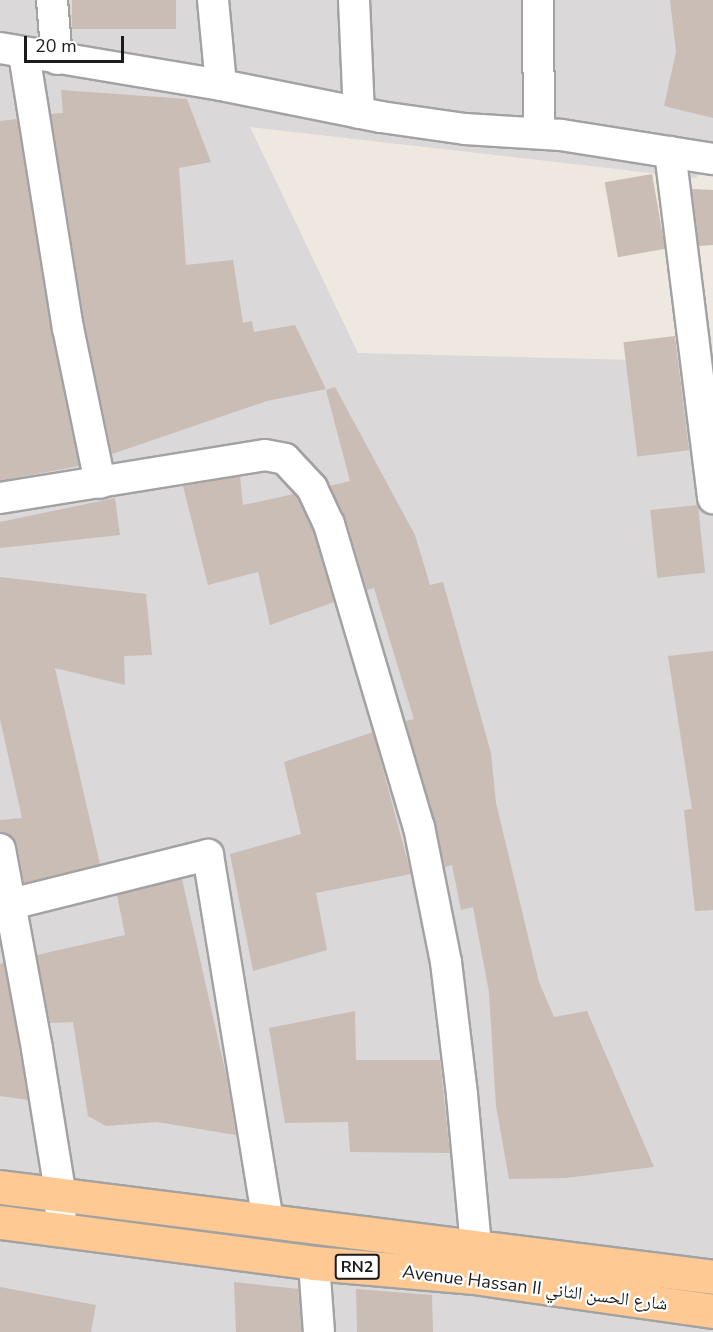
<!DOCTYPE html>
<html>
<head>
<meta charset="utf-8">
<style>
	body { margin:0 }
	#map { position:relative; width:713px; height:1332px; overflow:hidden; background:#eee8e0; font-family:"Nunito Sans","Noto Naskh Arabic",sans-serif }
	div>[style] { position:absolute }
	.residential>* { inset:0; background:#dad8d8 }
	.building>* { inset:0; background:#cabdb6; transform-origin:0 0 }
	.roads { filter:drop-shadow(2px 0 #a2a2a2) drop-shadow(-2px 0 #a2a2a2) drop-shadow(0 2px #a2a2a2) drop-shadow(0 -2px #a2a2a2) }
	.minor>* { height:30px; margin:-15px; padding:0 15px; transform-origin:15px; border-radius:15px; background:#fff }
	.primary>* { height:33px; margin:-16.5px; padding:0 16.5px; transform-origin:16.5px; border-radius:16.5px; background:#ffc994 }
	span { translate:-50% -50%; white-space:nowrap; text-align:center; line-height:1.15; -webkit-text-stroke:4.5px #fff; paint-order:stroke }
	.shield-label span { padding:2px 4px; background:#fff; border:2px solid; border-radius:4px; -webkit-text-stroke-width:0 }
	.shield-label { font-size:16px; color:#1b1b1b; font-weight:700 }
	.street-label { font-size:18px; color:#1b1b1b }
	.scale { position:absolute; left:24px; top:36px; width:100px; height:27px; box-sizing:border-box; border:3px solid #1b1b1b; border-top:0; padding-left:8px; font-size:18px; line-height:21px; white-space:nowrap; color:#1b1b1b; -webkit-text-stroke:4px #fff; paint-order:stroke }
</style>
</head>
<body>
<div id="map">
	<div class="residential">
		<i style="clip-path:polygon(0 0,713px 0,713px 165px,695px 178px,250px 127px,358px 353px,713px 362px,713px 1332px,0 1332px)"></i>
	</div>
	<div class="building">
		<i style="left:72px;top:0;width:104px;height:29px"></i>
		<i style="clip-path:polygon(670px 0,713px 0,713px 118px,664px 106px,676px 52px)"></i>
		<i style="clip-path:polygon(61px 90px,187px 99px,211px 162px,179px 168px,186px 265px,233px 260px,243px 323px,252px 321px,254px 332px,295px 325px,326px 389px,267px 401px,112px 454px,85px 325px,51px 114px,63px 113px)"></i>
		<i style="clip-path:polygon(17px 119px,51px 331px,79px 466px,0 481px,0 121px)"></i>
		<i style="left:652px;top:174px;width:76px;height:48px;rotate:80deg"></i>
		<i style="clip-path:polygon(692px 189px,713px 190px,713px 245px,699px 246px)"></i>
		<i style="left:675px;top:336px;width:115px;height:52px;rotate:83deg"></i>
		<i style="clip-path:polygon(335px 387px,415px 535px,430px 585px,443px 582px,491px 753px,496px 803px,539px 982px,554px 1017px,587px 1011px,654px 1167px,566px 1178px,509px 1179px,496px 1106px,489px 992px,473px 907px,461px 910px,452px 865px,445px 867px,406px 721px,414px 719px,401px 677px,374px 588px,367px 590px,346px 519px,330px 486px,350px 481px,326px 390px)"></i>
		<i style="clip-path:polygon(240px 476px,243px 505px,294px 494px,298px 498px,313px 530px,334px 602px,270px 625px,258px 572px,208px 585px,183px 486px)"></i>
		<i style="clip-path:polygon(115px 498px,120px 535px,0 548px,0 522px)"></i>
		<i style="left:698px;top:505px;width:68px;height:48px;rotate:84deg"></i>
		<i style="clip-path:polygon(0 577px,146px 594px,152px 655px,124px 656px,125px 685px,55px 668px,100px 864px,24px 883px,17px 845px,13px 837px,0 832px,0 820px,22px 818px,0 719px)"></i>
		<i style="clip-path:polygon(713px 651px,713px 910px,695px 911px,684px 810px,692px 809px,668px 656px)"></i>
		<i style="clip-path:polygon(373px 732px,411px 874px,316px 893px,327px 950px,253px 971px,230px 854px,301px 834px,284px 762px)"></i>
		<i style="clip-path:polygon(182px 879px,227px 1079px,236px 1135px,157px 1122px,106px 1126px,88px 1116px,73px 1022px,50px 1023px,37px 955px,125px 935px,117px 895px)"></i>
		<i style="clip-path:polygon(4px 963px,20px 1052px,28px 1100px,0 1096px,0 964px)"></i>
		<i style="clip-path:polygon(355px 1011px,356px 1060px,440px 1060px,450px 1153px,350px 1152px,348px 1122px,285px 1123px,269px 1028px)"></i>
		<i style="clip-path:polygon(234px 1282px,299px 1289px,302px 1332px,236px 1332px)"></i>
		<i style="clip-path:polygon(0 1287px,96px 1305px,91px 1332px,0 1332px)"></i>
		<i style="clip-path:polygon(356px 1289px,432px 1295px,433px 1332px,357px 1332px)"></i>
	</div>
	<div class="roads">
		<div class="minor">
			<i style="left:52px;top:0;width:59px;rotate:85.2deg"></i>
			<i style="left:213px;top:0;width:85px;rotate:84.6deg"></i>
			<i style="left:354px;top:0;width:113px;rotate:87.5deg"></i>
			<i style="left:538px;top:0;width:133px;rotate:89.6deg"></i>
			<i style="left:0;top:48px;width:224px;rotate:9.5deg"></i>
			<i style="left:221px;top:85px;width:163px;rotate:11.3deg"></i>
			<i style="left:381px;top:117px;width:85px;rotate:8.1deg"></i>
			<i style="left:465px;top:129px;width:96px;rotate:3.6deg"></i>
			<i style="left:561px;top:135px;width:154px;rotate:9deg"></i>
			<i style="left:24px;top:54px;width:278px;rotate:80.9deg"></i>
			<i style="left:68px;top:328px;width:158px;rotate:78.3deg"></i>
			<i style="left:670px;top:152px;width:349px;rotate:82.9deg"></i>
			<i style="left:0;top:498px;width:268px;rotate:-9.2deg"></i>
			<i style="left:265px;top:455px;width:20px;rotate:11deg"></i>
			<i style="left:285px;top:459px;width:40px;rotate:47deg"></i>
			<i style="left:312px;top:488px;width:40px;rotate:65deg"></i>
			<i style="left:329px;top:524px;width:316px;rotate:73.5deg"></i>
			<i style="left:419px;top:827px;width:138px;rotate:78.7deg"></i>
			<i style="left:446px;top:962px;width:134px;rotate:83.1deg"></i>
			<i style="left:462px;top:1095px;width:151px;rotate:84.7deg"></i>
			<i style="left:476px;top:1245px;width:27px;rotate:92deg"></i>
			<i style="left:0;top:849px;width:203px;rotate:79.5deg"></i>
			<i style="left:37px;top:1049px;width:150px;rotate:80.8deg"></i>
			<i style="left:61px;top:1197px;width:33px;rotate:92deg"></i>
			<i style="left:11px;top:904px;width:203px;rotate:-14deg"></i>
			<i style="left:208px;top:855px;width:372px;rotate:80.7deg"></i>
			<i style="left:314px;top:1263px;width:69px;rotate:85.9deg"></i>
		</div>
		<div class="primary">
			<i style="left:0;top:1187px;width:719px;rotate:7.19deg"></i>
			<i style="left:0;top:1222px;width:317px;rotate:7.4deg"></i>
			<i style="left:314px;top:1263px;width:161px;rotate:5deg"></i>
			<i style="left:474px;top:1277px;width:241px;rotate:8.1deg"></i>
		</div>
	</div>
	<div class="shield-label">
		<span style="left:357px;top:1267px">RN2</span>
	</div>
	<div class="street-label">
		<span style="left:535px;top:1288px;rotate:7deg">Avenue Hassan II شارع الحسن الثاني</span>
	</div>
	<div class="scale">20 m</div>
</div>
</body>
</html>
